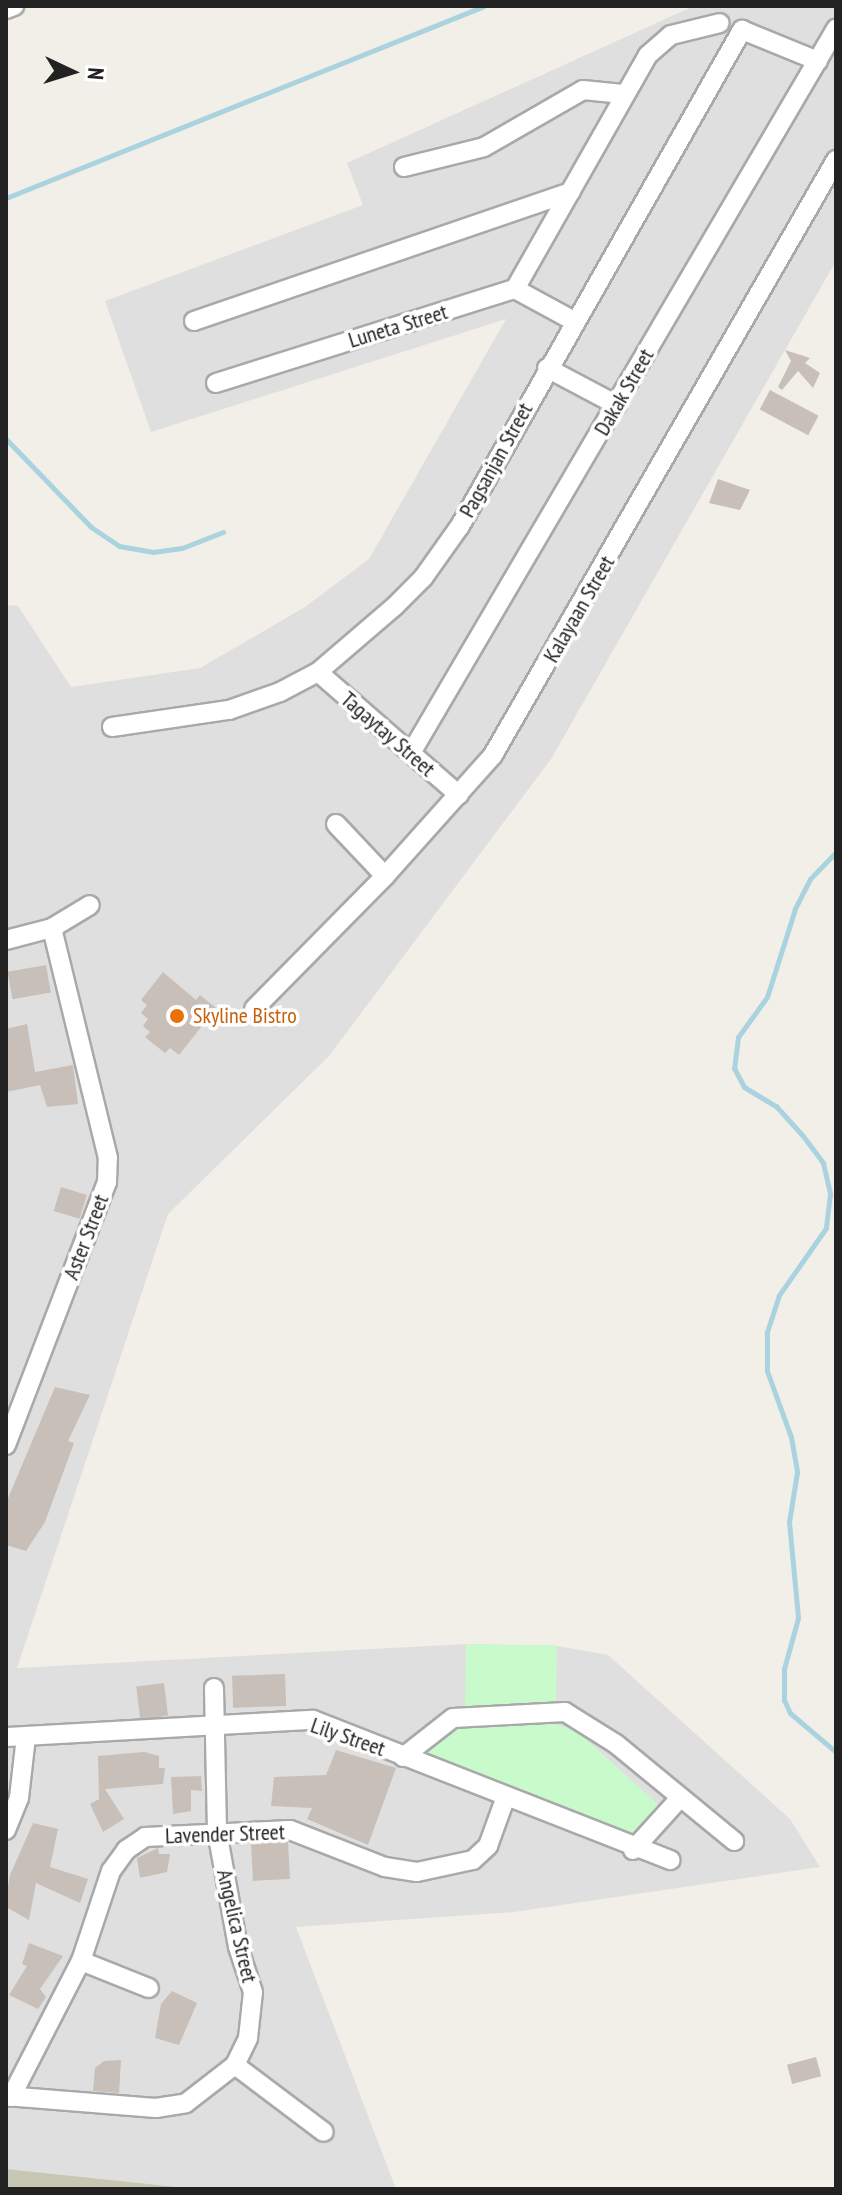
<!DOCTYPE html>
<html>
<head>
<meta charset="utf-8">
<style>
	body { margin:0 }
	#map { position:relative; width:842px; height:2195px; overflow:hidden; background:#f2efe9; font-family:"PT Sans Narrow",sans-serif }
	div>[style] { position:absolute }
	.residential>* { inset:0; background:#e0dfdf }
	.construction>* { inset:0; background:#c7c7b4 }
	.park>* { inset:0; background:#c8facc; transform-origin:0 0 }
	.stream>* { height:5px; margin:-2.5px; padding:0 2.5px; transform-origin:2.5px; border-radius:2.5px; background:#aad3df }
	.building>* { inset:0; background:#c7bfb8; transform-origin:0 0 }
	.roads { filter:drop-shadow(2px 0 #a9a9a9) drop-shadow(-2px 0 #a9a9a9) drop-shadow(0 2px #a9a9a9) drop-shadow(0 -2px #a9a9a9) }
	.minor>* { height:18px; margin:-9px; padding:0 9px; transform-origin:9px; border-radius:9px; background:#fff }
	.dots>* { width:22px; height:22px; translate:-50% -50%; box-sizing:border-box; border:4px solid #fff; border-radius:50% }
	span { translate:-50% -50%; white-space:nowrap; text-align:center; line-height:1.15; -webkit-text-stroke:7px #fff; paint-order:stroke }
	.street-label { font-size:22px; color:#222 }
	.food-label { font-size:22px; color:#c56008 }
	.left { translate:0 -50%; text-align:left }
	.frame { position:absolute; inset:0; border:8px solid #222; pointer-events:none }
	.north { position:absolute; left:32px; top:32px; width:80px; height:80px; -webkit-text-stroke:6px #fff; paint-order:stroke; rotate:94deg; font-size:22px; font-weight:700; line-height:32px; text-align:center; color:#222 }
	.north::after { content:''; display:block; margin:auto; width:28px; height:36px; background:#222; clip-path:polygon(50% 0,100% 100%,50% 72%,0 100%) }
</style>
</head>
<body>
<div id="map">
	<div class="residential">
		<i style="clip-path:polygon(694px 6px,836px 6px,836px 261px,551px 759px,329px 1056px,168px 1214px,17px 1668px,466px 1644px,557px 1646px,608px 1655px,790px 1819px,820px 1867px,514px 1912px,296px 1927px,396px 2189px,197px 2189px,6px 2169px,6px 605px,18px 606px,71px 687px,200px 668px,305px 607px,369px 559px,506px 319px,151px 432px,105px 301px,363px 205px,347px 163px)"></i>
	</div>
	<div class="construction">
		<i style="clip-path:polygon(6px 2169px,197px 2189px,6px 2189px)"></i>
	</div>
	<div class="park">
		<i style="left:466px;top:1644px;width:91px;height:66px;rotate:1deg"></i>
		<i style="clip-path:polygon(546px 1722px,576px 1730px,661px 1807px,628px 1838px,429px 1755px,427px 1746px,450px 1725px)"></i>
	</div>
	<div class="stream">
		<i style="left:6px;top:198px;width:515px;rotate:-21.88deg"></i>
		<i style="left:6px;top:439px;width:122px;rotate:46deg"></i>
		<i style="left:91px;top:527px;width:34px;rotate:34deg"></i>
		<i style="left:119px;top:546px;width:35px;rotate:10deg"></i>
		<i style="left:153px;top:552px;width:29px;rotate:-8deg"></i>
		<i style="left:182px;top:548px;width:44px;rotate:-21.3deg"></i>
		<i style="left:836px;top:852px;width:37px;rotate:134deg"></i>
		<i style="left:810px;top:879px;width:34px;rotate:117deg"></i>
		<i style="left:795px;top:909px;width:92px;rotate:107.7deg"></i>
		<i style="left:767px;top:997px;width:49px;rotate:125.9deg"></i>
		<i style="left:738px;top:1037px;width:31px;rotate:97deg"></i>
		<i style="left:734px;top:1068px;width:21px;rotate:62deg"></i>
		<i style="left:744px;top:1087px;width:37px;rotate:31deg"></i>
		<i style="left:776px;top:1106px;width:40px;rotate:48deg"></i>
		<i style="left:803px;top:1136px;width:34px;rotate:53deg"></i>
		<i style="left:823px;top:1163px;width:32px;rotate:77deg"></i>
		<i style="left:830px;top:1194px;width:34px;rotate:97deg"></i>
		<i style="left:826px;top:1228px;width:82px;rotate:125deg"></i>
		<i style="left:779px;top:1295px;width:40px;rotate:108deg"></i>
		<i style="left:767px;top:1333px;width:38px;rotate:90deg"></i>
		<i style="left:767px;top:1371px;width:70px;rotate:70deg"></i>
		<i style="left:791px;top:1437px;width:36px;rotate:80deg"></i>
		<i style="left:797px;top:1472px;width:51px;rotate:99.1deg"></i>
		<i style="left:789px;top:1522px;width:96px;rotate:84.6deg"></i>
		<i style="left:798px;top:1618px;width:53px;rotate:105.4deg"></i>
		<i style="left:784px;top:1669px;width:31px;rotate:90deg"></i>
		<i style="left:784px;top:1700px;width:14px;rotate:65deg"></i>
		<i style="left:790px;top:1713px;width:60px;rotate:40.3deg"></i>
	</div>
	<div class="building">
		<i style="clip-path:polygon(785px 350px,810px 358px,805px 363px,820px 373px,813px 388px,798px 371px,782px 390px,778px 387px,791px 361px)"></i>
		<i style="left:770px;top:390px;width:55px;height:22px;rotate:28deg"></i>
		<i style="clip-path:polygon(718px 479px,750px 490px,740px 510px,709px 503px)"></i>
		<i style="left:46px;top:965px;width:28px;height:39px;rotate:80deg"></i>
		<i style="clip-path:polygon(163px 972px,196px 1000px,200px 995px,216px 1008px,179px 1055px,170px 1048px,165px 1053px,145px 1037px,150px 1032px,143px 1026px,148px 1019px,141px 1013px,147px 1005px,141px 1000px)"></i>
		<i style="clip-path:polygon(27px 1024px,35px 1072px,73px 1065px,78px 1104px,47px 1107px,40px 1085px,6px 1092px,6px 1029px)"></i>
		<i style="left:61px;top:1187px;width:27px;height:25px;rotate:17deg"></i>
		<i style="clip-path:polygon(55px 1387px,90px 1395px,68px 1441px,74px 1443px,45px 1522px,26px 1551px,6px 1545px,6px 1503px)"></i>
		<i style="left:285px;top:1674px;width:32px;height:53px;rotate:88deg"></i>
		<i style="left:164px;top:1683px;width:33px;height:28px;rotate:83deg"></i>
		<i style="clip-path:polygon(336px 1750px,396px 1768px,368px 1845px,307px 1819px,312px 1808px,271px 1806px,274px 1777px,326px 1775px)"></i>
		<i style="clip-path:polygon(144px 1752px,159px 1756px,159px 1768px,165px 1768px,163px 1784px,105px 1789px,124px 1819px,103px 1832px,90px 1804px,99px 1799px,98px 1756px)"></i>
		<i style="clip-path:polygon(201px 1776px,202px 1791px,191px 1790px,191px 1811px,173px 1814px,171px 1777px)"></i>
		<i style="clip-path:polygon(33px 1823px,58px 1829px,50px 1867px,88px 1879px,80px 1903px,36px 1883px,29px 1920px,6px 1907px,6px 1898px,10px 1875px)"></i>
		<i style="left:288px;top:1842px;width:37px;height:37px;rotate:87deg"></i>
		<i style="clip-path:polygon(158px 1848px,159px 1854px,170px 1854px,167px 1872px,140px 1878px,137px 1858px)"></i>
		<i style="clip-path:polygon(29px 1943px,63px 1956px,40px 1989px,46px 1997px,38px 2009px,9px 1995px,27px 1966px,22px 1964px)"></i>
		<i style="clip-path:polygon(172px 1991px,197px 2003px,179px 2045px,155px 2038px,161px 2004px)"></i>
		<i style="left:816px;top:2057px;width:20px;height:30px;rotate:75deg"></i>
		<i style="clip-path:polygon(121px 2060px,119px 2093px,93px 2091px,95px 2068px,104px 2061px)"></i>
	</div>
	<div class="roads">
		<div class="minor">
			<i style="left:6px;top:9px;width:9px;rotate:-21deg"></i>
			<i style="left:404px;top:167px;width:82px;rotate:-14deg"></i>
			<i style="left:484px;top:147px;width:114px;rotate:-29.9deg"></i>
			<i style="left:583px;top:90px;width:40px;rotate:5.7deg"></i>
			<i style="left:515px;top:289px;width:269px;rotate:-60.4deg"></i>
			<i style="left:648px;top:55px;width:30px;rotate:-41deg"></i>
			<i style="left:671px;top:35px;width:50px;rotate:-13.8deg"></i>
			<i style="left:194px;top:321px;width:398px;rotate:-18.9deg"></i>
			<i style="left:547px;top:368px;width:79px;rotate:27.9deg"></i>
			<i style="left:216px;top:383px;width:313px;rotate:-17.5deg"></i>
			<i style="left:515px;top:289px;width:67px;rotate:28.5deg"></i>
			<i style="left:318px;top:672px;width:187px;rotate:41.1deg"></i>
			<i style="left:112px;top:727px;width:118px;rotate:-8.3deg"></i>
			<i style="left:229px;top:710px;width:54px;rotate:-19.4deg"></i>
			<i style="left:280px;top:692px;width:43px;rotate:-27.8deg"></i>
			<i style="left:318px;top:672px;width:101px;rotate:-40.6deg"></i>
			<i style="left:395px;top:606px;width:40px;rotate:-45deg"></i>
			<i style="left:423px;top:578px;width:64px;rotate:-54.6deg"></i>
			<i style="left:460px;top:526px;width:571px;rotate:-60.38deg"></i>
			<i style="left:742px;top:30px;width:82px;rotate:22.2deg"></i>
			<i style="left:411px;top:753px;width:840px;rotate:-59.59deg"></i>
			<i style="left:336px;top:824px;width:71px;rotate:46.7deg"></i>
			<i style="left:6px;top:940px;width:48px;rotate:-14.6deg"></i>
			<i style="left:52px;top:928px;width:44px;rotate:-31.2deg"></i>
			<i style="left:254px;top:1009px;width:187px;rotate:-45.4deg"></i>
			<i style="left:385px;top:876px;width:162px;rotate:-48.2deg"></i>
			<i style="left:493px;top:755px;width:687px;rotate:-60.04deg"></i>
			<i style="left:6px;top:1445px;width:282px;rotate:-69deg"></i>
			<i style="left:107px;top:1182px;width:24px;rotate:-88deg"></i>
			<i style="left:108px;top:1158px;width:237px;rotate:-103.7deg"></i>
			<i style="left:6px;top:1737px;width:307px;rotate:-3.2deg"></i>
			<i style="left:313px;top:1720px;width:384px;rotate:21.4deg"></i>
			<i style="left:403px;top:1757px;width:63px;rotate:-38deg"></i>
			<i style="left:453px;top:1718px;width:112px;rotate:-3.1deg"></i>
			<i style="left:565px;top:1712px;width:60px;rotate:32.1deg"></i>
			<i style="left:616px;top:1744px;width:153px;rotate:39.4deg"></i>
			<i style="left:6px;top:1830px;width:35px;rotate:-68deg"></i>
			<i style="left:19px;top:1798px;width:61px;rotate:-83.5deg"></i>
			<i style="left:633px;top:1850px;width:70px;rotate:-47.9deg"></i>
			<i style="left:81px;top:1961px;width:73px;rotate:21.7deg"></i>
			<i style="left:235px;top:2065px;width:111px;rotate:37deg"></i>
			<i style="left:6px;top:2096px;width:150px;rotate:4.6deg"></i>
			<i style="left:156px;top:2108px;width:30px;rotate:-9deg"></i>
			<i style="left:186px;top:2103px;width:62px;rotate:-37.8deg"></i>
			<i style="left:235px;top:2065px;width:30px;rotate:-64deg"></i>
			<i style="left:248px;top:2038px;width:46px;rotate:-83.8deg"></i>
			<i style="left:253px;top:1992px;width:47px;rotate:-108.4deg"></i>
			<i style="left:238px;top:1947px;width:117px;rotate:-100.3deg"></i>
			<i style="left:217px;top:1832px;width:144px;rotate:-91.2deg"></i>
			<i style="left:11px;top:2097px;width:153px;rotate:-62.8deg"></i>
			<i style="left:81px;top:1961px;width:95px;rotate:-71.6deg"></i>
			<i style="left:111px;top:1871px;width:26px;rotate:-54deg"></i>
			<i style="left:126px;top:1850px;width:23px;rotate:-34deg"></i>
			<i style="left:145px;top:1837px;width:145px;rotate:-2.8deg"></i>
			<i style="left:290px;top:1830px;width:102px;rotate:21.3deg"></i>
			<i style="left:385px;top:1867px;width:32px;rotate:9deg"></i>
			<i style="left:417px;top:1872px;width:57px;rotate:-12.1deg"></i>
			<i style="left:473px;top:1860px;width:21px;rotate:-43deg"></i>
			<i style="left:488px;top:1846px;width:50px;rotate:-70.1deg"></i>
		</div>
	</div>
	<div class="dots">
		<i style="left:177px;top:1016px;background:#e8710a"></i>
	</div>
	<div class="street-label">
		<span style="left:398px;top:326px;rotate:-17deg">Luneta Street</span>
		<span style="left:624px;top:392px;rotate:-60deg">Dakak Street</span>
		<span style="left:496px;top:460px;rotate:-61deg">Pagsanjan Street</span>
		<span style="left:579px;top:609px;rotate:-60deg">Kalayaan Street</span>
		<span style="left:388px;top:734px;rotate:41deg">Tagaytay Street</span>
		<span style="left:86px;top:1237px;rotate:-69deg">Aster Street</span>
		<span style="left:348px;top:1737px;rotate:19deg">Lily Street</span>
		<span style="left:225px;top:1834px;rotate:-2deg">Lavender Street</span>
		<span style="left:237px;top:1926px;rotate:77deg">Angelica Street</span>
	</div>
	<div class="food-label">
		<span class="left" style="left:193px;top:1016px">Skyline Bistro</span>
	</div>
	<div class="frame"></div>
	<div class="north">N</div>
</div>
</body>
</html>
